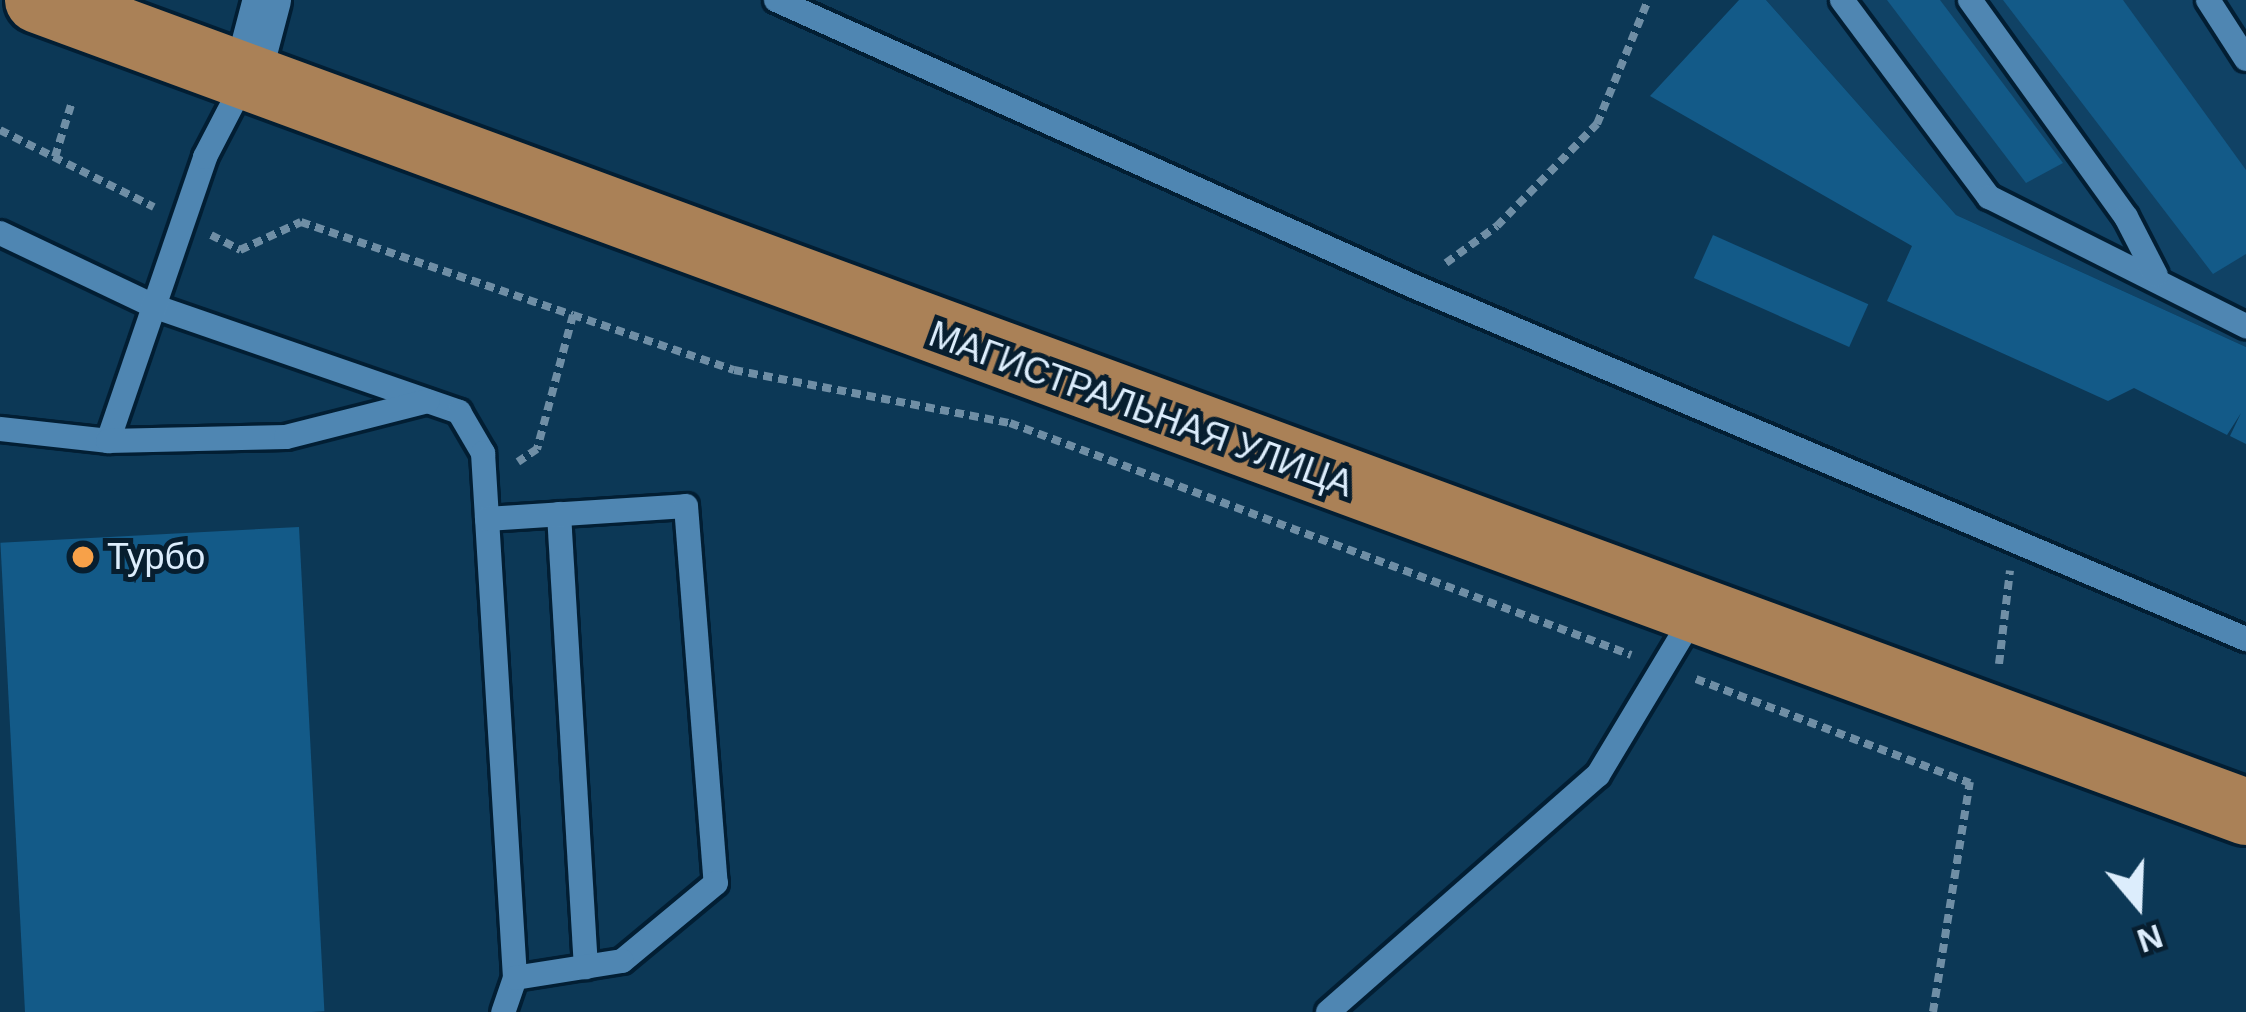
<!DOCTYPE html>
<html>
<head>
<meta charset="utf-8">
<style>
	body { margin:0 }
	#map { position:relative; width:2246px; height:1012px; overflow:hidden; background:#0c3856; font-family:Helvetica,sans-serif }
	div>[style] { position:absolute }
	.built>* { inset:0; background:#104265 }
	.building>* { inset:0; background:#135a88; transform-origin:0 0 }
	.path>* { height:8px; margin-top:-4px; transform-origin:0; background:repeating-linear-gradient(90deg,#6f8ea5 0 9px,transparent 0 15px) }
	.roads { filter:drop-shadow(3px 0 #021e33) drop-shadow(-3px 0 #021e33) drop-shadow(0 3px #021e33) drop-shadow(0 -3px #021e33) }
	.service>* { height:24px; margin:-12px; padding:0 12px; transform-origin:12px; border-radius:12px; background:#4f86b2 }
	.minor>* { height:48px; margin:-24px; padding:0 24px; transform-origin:24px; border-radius:24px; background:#4f86b2 }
	.trunk>* { height:66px; margin:-33px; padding:0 33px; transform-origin:33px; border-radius:33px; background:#aa8157 }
	.dots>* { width:33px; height:33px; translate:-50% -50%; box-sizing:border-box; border:6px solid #071e2f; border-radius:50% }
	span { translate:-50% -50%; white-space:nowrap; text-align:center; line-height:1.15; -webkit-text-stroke:10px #071e2f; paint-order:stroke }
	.street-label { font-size:36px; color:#dcedfc }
	.poi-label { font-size:36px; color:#dcedfc }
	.left { translate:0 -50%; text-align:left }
	.north { position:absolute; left:2078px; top:844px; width:120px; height:120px; -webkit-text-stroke:9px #071e2f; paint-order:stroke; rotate:161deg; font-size:33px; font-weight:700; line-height:48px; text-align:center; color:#dcedfc }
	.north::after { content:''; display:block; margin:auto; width:42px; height:54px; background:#dcedfc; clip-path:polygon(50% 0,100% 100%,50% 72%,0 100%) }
</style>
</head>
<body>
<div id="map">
	<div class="built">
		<i style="clip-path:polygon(1766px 0,2246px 0,2246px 347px,1956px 215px)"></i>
	</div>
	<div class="building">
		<i style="clip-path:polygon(1739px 0,1766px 0,1956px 215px,2246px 347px,2246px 444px,2230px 436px,2241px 413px,2227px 435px,2134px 388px,2108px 401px,1887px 301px,1912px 246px,1650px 96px)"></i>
		<i style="clip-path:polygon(1887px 0,1940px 0,2063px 163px,2026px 183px)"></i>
		<i style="clip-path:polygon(2003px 0,2123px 0,2246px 170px,2246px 254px,2213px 274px)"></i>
		<i style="left:1713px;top:235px;width:170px;height:47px;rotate:24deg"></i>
		<i style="left:299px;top:527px;width:485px;height:299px;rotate:87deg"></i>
	</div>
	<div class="path">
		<i style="left:0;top:130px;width:172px;rotate:26.6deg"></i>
		<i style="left:55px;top:157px;width:54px;rotate:-72.9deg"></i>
		<i style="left:211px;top:235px;width:33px;rotate:27deg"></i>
		<i style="left:240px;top:250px;width:67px;rotate:-24.7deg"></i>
		<i style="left:301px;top:222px;width:287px;rotate:18.9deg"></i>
		<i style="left:573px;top:315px;width:139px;rotate:105deg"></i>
		<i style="left:537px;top:449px;width:23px;rotate:146deg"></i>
		<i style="left:1446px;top:263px;width:63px;rotate:-36deg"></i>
		<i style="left:1497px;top:226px;width:143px;rotate:-45.6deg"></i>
		<i style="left:1597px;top:124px;width:134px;rotate:-67.6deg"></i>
		<i style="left:573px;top:315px;width:170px;rotate:18.9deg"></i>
		<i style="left:734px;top:370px;width:281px;rotate:10.9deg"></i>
		<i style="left:1010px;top:423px;width:663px;rotate:20.49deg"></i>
		<i style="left:1999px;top:664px;width:94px;rotate:-83.3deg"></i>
		<i style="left:1696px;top:679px;width:293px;rotate:20.8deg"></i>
		<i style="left:1933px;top:1012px;width:233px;rotate:-80.9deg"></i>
	</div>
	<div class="roads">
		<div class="service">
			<i style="left:776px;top:0;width:698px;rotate:24.18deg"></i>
			<i style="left:1413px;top:286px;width:905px;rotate:22.97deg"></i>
			<i style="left:1842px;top:0;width:246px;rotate:53.3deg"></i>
			<i style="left:1989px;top:197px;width:288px;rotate:26.7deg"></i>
			<i style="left:1970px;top:0;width:267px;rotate:54.3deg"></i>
			<i style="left:2126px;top:217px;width:65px;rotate:62.7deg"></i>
			<i style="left:2208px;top:0;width:70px;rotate:57.2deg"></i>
			<i style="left:0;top:233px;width:173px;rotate:25.4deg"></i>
			<i style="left:156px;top:307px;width:321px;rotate:19.1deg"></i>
			<i style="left:459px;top:412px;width:48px;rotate:59.7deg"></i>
			<i style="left:483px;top:453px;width:526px;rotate:86.51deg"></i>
			<i style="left:515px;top:978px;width:36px;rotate:109deg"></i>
			<i style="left:0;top:429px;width:109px;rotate:6.3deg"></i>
			<i style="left:108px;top:441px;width:300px;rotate:-71.1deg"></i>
			<i style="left:205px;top:157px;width:87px;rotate:-62.5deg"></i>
			<i style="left:108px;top:441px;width:178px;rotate:-1.3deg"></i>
			<i style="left:286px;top:437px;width:146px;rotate:-14.2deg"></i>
			<i style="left:559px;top:514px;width:454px;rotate:86.6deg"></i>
			<i style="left:487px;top:519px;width:199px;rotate:-3.7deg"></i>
			<i style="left:686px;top:506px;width:378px;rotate:85.5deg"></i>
			<i style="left:716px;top:883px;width:122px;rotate:140.3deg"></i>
			<i style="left:622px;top:961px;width:108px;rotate:171deg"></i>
			<i style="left:1328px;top:1012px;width:359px;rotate:-41.3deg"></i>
			<i style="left:1598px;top:775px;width:187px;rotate:-59deg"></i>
		</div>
		<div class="minor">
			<i style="left:247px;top:76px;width:79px;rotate:-75.3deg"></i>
		</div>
		<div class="trunk">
			<i style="left:38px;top:0;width:2353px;rotate:20.19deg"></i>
		</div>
	</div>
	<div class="dots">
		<i style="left:83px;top:557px;background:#f7a149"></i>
	</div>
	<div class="street-label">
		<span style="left:1141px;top:409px;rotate:20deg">МАГИСТРАЛЬНАЯ УЛИЦА</span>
	</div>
	<div class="poi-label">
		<span class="left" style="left:107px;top:557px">Турбо</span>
	</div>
	<div class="north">N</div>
</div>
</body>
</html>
